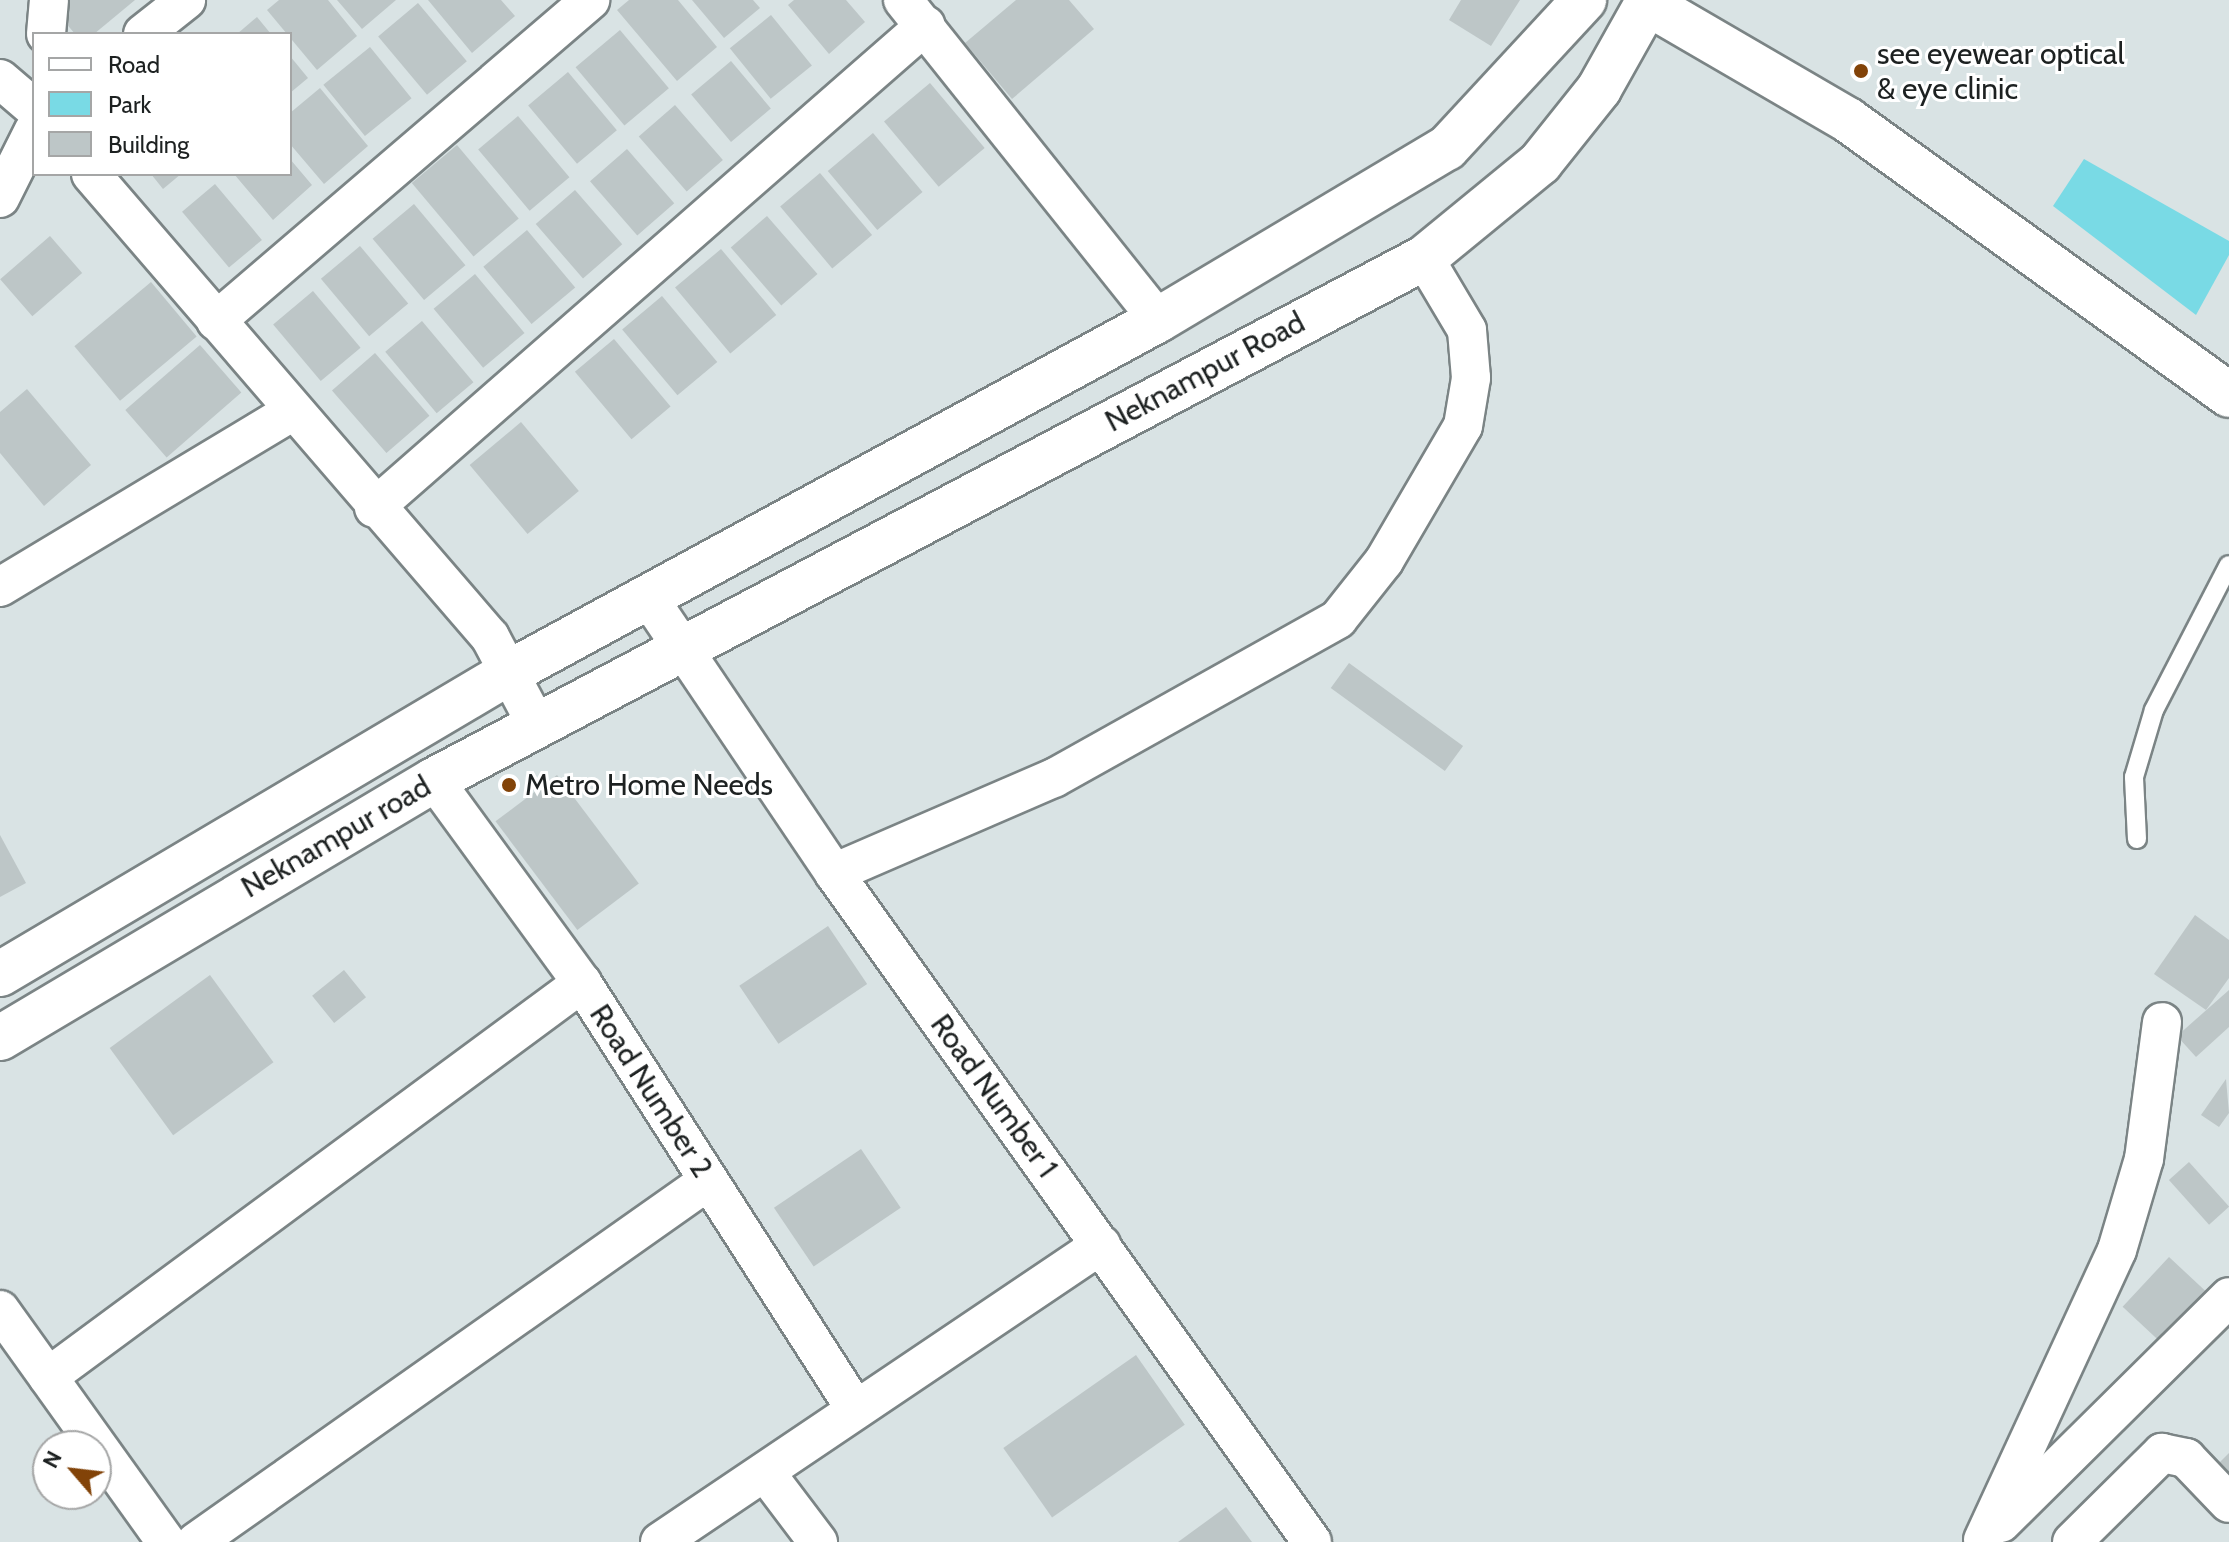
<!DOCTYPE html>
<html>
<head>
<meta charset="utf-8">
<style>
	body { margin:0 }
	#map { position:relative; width:2229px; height:1542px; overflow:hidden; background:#d9e3e4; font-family:Cabin,sans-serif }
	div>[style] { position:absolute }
	.green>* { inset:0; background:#79dae5 }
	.building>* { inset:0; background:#bdc6c7; transform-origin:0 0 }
	.roads { filter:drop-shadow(2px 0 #7b8485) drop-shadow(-2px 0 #7b8485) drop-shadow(0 2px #7b8485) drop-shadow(0 -2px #7b8485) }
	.lane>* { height:18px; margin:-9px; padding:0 9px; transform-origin:9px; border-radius:9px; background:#fff }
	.street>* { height:38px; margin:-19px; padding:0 19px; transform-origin:19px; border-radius:19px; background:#fff }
	.secondary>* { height:44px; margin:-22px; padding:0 22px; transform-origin:22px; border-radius:22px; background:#fff }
	.dots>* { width:22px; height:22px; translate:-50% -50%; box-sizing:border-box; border:4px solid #fff; border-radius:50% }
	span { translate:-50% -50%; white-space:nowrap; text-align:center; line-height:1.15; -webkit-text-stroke:6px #fff; paint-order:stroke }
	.poi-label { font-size:30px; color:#1d2121 }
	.left { translate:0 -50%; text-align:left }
	.street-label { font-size:30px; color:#1d2121 }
	.legend { position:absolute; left:32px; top:32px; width:260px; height:144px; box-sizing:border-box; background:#fff; border:2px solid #a5a6a6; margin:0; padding:10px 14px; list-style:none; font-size:24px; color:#1d2121 }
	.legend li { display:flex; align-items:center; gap:16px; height:40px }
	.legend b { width:40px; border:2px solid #a5a6a6 }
	.north { position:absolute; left:32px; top:1430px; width:80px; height:80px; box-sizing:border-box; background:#fff; border:2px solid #a5a6a6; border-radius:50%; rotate:298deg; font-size:22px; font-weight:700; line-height:32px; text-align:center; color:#1d2121 }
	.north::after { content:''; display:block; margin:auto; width:28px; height:36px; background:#824308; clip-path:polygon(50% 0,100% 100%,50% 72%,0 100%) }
</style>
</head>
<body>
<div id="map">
	<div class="green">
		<i style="clip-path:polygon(2084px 159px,2229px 241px,2229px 255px,2196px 315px,2053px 206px)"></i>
	</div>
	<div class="building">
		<i style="clip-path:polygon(65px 0,135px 0,94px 34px,75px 34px,54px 9px)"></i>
		<i style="clip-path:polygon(279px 0,328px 0,357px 36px,317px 70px,267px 10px)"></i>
		<i style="clip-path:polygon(337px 0,396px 0,362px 29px)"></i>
		<i style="clip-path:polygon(428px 0,501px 0,515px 16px,472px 53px)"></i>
		<i style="clip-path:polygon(629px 0,678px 0,717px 47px,677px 81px,617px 10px)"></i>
		<i style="clip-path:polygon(692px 0,753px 0,760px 8px,724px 38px)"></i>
		<i style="clip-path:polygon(794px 0,846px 0,865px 22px,829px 54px,788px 5px)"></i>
		<i style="clip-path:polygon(1016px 0,1069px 0,1094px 29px,1012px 99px,965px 43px)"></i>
		<i style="clip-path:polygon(1461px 0,1520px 0,1491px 46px,1449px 20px)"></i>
		<i style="left:418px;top:3px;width:76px;height:52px;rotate:50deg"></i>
		<i style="left:771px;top:15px;width:65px;height:53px;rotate:51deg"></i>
		<i style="clip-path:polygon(257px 17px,271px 34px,237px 34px)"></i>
		<i style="left:620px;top:30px;width:76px;height:58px;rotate:50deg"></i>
		<i style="left:370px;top:47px;width:66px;height:60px;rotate:51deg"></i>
		<i style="clip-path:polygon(290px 56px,308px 78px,290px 93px)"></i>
		<i style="left:731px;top:61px;width:62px;height:52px;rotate:50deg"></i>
		<i style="left:568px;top:72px;width:76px;height:52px;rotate:50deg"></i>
		<i style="left:930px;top:83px;width:85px;height:60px;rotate:50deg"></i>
		<i style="clip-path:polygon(320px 88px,368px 146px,324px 184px,290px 144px,290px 113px)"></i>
		<i style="left:675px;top:105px;width:73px;height:48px;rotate:49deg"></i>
		<i style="left:518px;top:116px;width:80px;height:52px;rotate:50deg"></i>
		<i style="left:873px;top:133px;width:77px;height:59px;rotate:50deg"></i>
		<i style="left:457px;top:145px;width:96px;height:59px;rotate:50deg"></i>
		<i style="left:627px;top:149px;width:72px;height:49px;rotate:49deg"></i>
		<i style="clip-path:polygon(290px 159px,312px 185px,273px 220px,234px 174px,290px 174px)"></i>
		<i style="left:820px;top:173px;width:81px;height:52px;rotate:50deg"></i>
		<i style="clip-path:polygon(151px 174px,181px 174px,163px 189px)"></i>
		<i style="left:215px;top:184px;width:73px;height:43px;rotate:50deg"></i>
		<i style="left:575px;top:190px;width:72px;height:52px;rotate:49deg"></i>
		<i style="left:414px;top:204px;width:80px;height:54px;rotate:50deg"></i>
		<i style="left:767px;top:216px;width:77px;height:48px;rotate:49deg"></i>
		<i style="left:527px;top:230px;width:75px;height:57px;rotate:50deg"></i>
		<i style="left:50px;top:236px;width:49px;height:66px;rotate:49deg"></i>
		<i style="left:360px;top:246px;width:75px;height:51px;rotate:50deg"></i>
		<i style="left:721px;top:249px;width:86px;height:60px;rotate:50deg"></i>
		<i style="left:475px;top:274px;width:77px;height:54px;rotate:50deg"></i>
		<i style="left:151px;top:282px;width:71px;height:100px;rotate:50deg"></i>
		<i style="left:313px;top:291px;width:74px;height:52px;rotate:50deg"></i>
		<i style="left:662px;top:296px;width:86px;height:52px;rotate:50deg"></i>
		<i style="left:422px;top:321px;width:80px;height:48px;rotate:50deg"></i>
		<i style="left:614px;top:339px;width:88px;height:51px;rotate:50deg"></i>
		<i style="left:200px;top:345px;width:63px;height:99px;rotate:49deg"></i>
		<i style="left:375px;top:353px;width:83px;height:57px;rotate:49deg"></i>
		<i style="clip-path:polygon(27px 389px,91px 465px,44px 506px,0 453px,0 412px)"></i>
		<i style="left:521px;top:422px;width:90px;height:67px;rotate:50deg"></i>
		<i style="left:1349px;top:663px;width:141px;height:31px;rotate:36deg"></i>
		<i style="left:557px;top:775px;width:136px;height:77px;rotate:53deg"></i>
		<i style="clip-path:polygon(0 835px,26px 883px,0 897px)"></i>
		<i style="clip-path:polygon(2195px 915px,2229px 940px,2229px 978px,2206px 1010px,2154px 974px)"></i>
		<i style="left:828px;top:926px;width:70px;height:107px;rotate:56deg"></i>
		<i style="left:344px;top:970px;width:35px;height:41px;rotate:51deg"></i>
		<i style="left:210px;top:975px;width:108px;height:124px;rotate:54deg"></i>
		<i style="clip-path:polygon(2229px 990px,2229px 1027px,2196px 1057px,2177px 1036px)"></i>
		<i style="clip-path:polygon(2226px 1079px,2229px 1113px,2219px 1127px,2201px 1115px)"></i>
		<i style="left:861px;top:1149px;width:71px;height:105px;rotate:56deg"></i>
		<i style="left:2189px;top:1162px;width:60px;height:27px;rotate:48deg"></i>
		<i style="left:2169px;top:1257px;width:66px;height:68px;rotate:43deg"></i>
		<i style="left:1136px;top:1355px;width:85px;height:162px;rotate:55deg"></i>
		<i style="clip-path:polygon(2229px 1453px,2229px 1481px,2215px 1467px)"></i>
		<i style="clip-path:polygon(1226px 1507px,1252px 1542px,1178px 1542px)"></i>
	</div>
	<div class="roads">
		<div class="lane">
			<i style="left:2137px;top:839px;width:62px;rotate:-92.8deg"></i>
			<i style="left:2134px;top:777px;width:70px;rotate:-73.4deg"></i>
			<i style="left:2154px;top:710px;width:163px;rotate:-62.7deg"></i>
		</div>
		<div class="street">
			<i style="left:903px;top:0;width:409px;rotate:51.4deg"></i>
			<i style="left:46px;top:34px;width:34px;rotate:-85deg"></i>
			<i style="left:143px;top:34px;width:55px;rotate:-38.3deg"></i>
			<i style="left:0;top:79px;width:45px;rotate:40.5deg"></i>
			<i style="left:91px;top:174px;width:611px;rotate:49.25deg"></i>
			<i style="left:490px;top:637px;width:98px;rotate:62.1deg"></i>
			<i style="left:0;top:198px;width:76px;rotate:-63.4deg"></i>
			<i style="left:216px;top:321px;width:493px;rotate:-40.6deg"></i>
			<i style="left:374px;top:508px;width:733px;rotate:-41.19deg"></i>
			<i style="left:0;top:587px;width:342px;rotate:-31deg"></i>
			<i style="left:648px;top:597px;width:333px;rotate:56deg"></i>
			<i style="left:834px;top:873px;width:822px;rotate:54.45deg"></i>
			<i style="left:434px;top:780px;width:251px;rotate:53.9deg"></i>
			<i style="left:582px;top:983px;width:507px;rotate:57.31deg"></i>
			<i style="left:834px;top:873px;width:240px;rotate:-23.4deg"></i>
			<i style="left:1054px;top:778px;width:325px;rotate:-29.2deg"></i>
			<i style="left:1338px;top:619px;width:74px;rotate:-51.6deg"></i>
			<i style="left:1384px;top:561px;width:156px;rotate:-59.7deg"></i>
			<i style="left:1463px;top:426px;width:49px;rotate:-80.5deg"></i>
			<i style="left:1471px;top:378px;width:48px;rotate:-94.8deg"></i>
			<i style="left:1467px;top:330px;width:84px;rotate:-120.8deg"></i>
			<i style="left:0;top:1310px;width:285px;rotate:54.4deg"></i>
			<i style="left:48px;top:1377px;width:664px;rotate:-36.42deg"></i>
			<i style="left:765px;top:1472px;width:88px;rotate:52.9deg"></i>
			<i style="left:2001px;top:1523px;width:321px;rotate:-44.7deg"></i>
			<i style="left:1983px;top:1540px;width:319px;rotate:-65.2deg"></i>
			<i style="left:2117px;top:1250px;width:95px;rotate:-73.5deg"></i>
			<i style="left:2144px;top:1159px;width:138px;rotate:-82.5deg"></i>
			<i style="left:196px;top:1542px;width:626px;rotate:-35.19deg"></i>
			<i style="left:660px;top:1542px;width:532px;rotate:-33.96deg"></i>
			<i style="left:2072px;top:1542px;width:127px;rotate:-44.7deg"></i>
			<i style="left:2162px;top:1453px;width:25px;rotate:12deg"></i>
			<i style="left:2186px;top:1458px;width:62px;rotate:46.3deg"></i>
		</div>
		<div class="secondary">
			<i style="left:1647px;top:3px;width:233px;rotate:30.2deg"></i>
			<i style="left:1848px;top:120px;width:470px;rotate:35.8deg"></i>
			<i style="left:0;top:974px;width:593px;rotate:-30.63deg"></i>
			<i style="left:510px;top:672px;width:737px;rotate:-28.51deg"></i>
			<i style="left:1158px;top:320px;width:336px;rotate:-30.8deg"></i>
			<i style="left:1447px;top:148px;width:202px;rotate:-47.2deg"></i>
			<i style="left:0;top:1038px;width:505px;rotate:-30.73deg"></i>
			<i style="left:434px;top:780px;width:1119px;rotate:-27.8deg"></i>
			<i style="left:1424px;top:258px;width:150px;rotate:-39.3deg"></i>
			<i style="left:1540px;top:163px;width:95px;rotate:-51.4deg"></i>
			<i style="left:1599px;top:89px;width:102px;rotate:-60.7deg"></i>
		</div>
	</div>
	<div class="dots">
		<i style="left:1861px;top:71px;background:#824308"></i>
		<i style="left:509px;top:785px;background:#824308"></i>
	</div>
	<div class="poi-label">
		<span class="left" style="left:1877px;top:71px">see eyewear optical<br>&amp; eye clinic</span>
		<span class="left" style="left:525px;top:785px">Metro Home Needs</span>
	</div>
	<div class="street-label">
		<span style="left:1205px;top:372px;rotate:-28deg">Neknampur Road</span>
		<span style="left:336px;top:837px;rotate:-30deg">Neknampur road</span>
		<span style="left:651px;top:1091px;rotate:57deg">Road Number 2</span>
		<span style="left:994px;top:1096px;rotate:54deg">Road Number 1</span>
	</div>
	<ul class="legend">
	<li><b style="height:10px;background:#fff"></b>Road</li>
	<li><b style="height:22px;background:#79dae5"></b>Park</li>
	<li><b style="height:22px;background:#bdc6c7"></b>Building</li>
	</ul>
	<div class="north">N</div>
</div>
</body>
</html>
